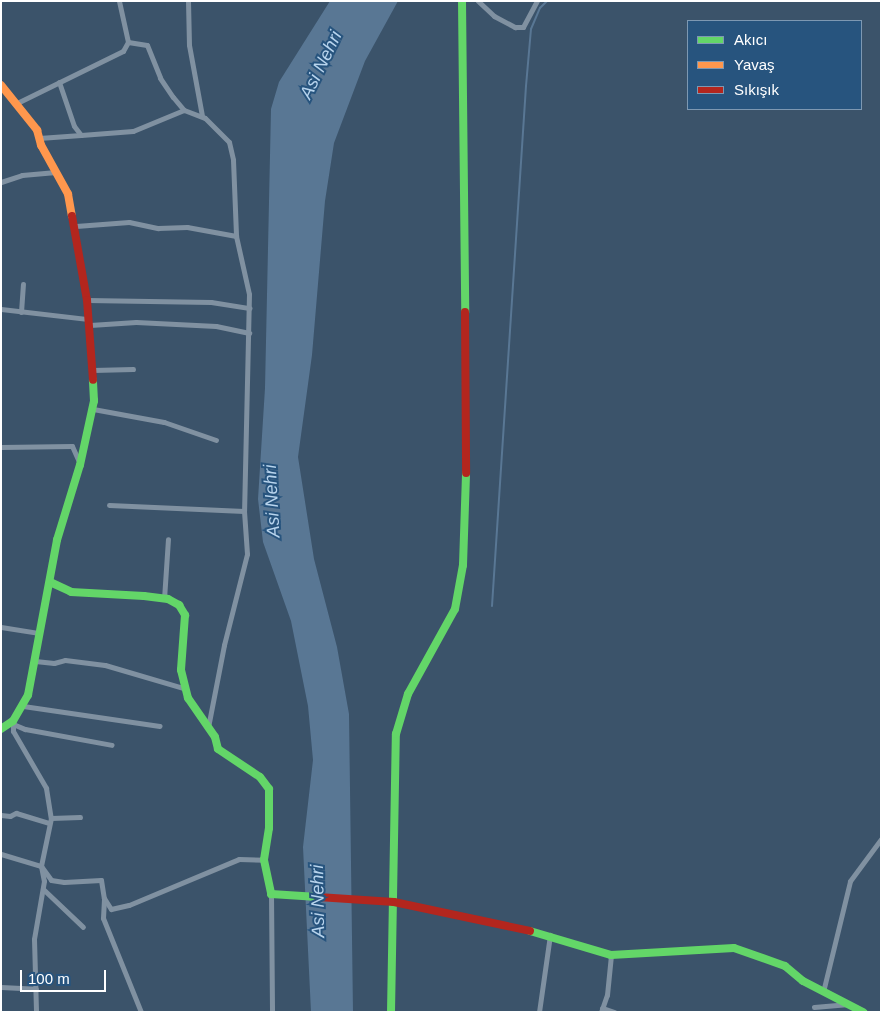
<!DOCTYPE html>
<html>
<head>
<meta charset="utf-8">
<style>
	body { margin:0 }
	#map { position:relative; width:882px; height:1013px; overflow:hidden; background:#3b536a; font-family:Arial,sans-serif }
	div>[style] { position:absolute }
	.water>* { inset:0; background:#597794 }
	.stream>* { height:2px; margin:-1px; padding:0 1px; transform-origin:1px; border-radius:1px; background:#597794 }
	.street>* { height:5px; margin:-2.5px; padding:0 2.5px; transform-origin:2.5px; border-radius:2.5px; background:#8091a1 }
	.fast>* { height:8px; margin:-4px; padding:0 4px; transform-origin:4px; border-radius:4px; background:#63d668 }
	.slow>* { height:8px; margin:-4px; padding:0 4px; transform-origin:4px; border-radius:4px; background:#ff974d }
	.jam>* { height:8px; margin:-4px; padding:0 4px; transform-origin:4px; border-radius:4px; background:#b3261e }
	span { translate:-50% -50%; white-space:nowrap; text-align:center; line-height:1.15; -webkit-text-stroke:4px #27547e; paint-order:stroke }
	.water-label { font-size:18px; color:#b8d4ed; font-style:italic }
	.frame { position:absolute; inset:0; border:2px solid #fff; pointer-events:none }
	.legend { position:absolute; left:687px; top:20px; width:175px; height:90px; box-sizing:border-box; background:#27547e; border:1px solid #7d98b2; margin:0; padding:6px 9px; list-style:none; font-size:15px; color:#fff }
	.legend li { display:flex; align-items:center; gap:10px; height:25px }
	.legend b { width:25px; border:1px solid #7d98b2 }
	.scale { position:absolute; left:20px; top:970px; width:86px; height:22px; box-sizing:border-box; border:2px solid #fff; border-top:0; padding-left:6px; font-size:15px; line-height:18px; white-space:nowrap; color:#fff; -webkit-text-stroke:4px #27547e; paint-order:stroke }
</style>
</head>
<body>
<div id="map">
	<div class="water">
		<i style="clip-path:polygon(330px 1px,398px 1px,365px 61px,334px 143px,325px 201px,312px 355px,298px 457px,314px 559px,337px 647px,349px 714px,353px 1012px,311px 1012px,303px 847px,313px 760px,308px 706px,291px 621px,263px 542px,258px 499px,265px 388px,271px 109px,279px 82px)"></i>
	</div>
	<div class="stream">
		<i style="left:492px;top:606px;width:521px;rotate:-86.26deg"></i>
		<i style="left:526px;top:86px;width:57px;rotate:-85deg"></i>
		<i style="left:531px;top:29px;width:23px;rotate:-67deg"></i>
		<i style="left:540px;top:8px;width:10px;rotate:-45deg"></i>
	</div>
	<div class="street">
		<i style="left:188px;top:1px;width:44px;rotate:88.7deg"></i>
		<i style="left:189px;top:45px;width:72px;rotate:79.6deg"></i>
		<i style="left:478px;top:1px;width:22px;rotate:43deg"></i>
		<i style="left:494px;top:16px;width:24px;rotate:28deg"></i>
		<i style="left:515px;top:27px;width:8px"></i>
		<i style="left:523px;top:27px;width:30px;rotate:-62deg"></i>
		<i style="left:128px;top:42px;width:19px;rotate:9deg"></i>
		<i style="left:147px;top:45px;width:35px;rotate:68deg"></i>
		<i style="left:160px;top:78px;width:23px;rotate:56deg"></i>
		<i style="left:173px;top:97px;width:17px;rotate:50deg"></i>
		<i style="left:184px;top:110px;width:22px;rotate:21deg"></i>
		<i style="left:205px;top:118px;width:34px;rotate:45deg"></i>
		<i style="left:229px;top:142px;width:18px;rotate:77deg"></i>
		<i style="left:233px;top:160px;width:76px;rotate:87.7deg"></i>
		<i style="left:236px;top:236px;width:59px;rotate:77.4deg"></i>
		<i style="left:249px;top:294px;width:217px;rotate:91.3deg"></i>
		<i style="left:244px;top:511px;width:43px;rotate:86deg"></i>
		<i style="left:247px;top:554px;width:94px;rotate:104.2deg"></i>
		<i style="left:224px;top:645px;width:84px;rotate:101deg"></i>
		<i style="left:59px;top:82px;width:46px;rotate:71.2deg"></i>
		<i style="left:74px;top:126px;width:11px;rotate:52deg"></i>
		<i style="left:81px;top:135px;width:52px;rotate:-4.4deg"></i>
		<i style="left:133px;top:131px;width:55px;rotate:-22.4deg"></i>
		<i style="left:17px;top:103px;width:118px;rotate:-26.1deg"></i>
		<i style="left:123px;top:51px;width:10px;rotate:-61deg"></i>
		<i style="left:128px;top:42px;width:42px;rotate:-102.4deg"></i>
		<i style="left:39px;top:138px;width:42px;rotate:-4.1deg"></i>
		<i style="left:1px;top:182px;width:22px;rotate:-18deg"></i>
		<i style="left:22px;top:175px;width:34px;rotate:-5deg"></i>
		<i style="left:76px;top:226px;width:53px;rotate:-4.3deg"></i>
		<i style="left:129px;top:222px;width:30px;rotate:12deg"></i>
		<i style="left:158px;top:228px;width:29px;rotate:-2deg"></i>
		<i style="left:187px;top:227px;width:50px;rotate:10.4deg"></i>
		<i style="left:87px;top:300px;width:124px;rotate:0.9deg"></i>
		<i style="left:211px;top:302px;width:39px;rotate:9deg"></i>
		<i style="left:1px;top:309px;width:88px;rotate:6.6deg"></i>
		<i style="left:21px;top:312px;width:28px;rotate:-86deg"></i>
		<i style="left:90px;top:325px;width:46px;rotate:-3.7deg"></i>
		<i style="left:136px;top:322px;width:80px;rotate:2.9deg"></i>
		<i style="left:216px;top:326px;width:34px;rotate:12deg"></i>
		<i style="left:93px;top:370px;width:40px;rotate:-1.4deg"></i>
		<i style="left:93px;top:409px;width:72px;rotate:10.4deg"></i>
		<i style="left:164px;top:422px;width:55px;rotate:19.1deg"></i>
		<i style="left:1px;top:447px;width:71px;rotate:-0.8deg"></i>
		<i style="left:72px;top:446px;width:20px;rotate:66deg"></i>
		<i style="left:109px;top:505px;width:135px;rotate:2.5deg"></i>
		<i style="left:164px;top:599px;width:60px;rotate:-86.2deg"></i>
		<i style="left:1px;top:627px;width:39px;rotate:9deg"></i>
		<i style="left:35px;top:661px;width:19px;rotate:6deg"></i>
		<i style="left:54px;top:663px;width:11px;rotate:-15deg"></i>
		<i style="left:65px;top:660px;width:40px;rotate:7.1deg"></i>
		<i style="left:105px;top:665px;width:81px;rotate:16.4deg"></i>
		<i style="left:23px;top:706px;width:138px;rotate:8.3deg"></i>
		<i style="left:13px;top:721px;width:10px;rotate:90deg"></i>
		<i style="left:13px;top:731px;width:66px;rotate:59.9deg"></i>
		<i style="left:46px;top:788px;width:30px;rotate:81deg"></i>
		<i style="left:51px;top:818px;width:49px;rotate:101.8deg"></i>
		<i style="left:41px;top:866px;width:17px;rotate:54deg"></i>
		<i style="left:51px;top:880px;width:13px;rotate:9deg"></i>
		<i style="left:64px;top:882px;width:37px;rotate:-3deg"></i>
		<i style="left:101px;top:880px;width:18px;rotate:81deg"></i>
		<i style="left:104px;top:898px;width:13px;rotate:58deg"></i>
		<i style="left:111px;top:909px;width:18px;rotate:-13deg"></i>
		<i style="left:129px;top:905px;width:119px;rotate:-22.7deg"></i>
		<i style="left:239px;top:859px;width:25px;rotate:2deg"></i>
		<i style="left:13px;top:724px;width:13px;rotate:23deg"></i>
		<i style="left:25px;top:729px;width:88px;rotate:10.4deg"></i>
		<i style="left:1px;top:815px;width:9px;rotate:6deg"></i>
		<i style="left:10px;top:816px;width:7px;rotate:-27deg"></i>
		<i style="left:16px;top:813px;width:34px;rotate:17deg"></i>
		<i style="left:51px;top:818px;width:29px;rotate:-2deg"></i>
		<i style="left:1px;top:854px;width:42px;rotate:16.7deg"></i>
		<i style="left:41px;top:866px;width:15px;rotate:79deg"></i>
		<i style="left:44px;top:881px;width:59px;rotate:99.8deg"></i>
		<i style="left:34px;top:939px;width:73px;rotate:88.4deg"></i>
		<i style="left:43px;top:889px;width:55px;rotate:43.5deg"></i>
		<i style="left:271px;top:894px;width:118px;rotate:89.5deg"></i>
		<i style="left:104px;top:899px;width:19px;rotate:93deg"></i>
		<i style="left:103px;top:918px;width:101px;rotate:68deg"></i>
		<i style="left:1px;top:987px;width:35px;rotate:3deg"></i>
		<i style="left:823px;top:992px;width:114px;rotate:-76.3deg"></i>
		<i style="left:850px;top:881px;width:52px;rotate:-53.6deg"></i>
		<i style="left:814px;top:1007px;width:32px;rotate:-5deg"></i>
		<i style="left:602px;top:1008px;width:13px;rotate:18deg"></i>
		<i style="left:539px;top:1012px;width:78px;rotate:-81.9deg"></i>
		<i style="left:601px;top:1012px;width:18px;rotate:-71deg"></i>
		<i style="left:607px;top:995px;width:40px;rotate:-84.3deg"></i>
	</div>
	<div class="fast">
		<i style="left:462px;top:1px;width:311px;rotate:89.4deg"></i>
		<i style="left:50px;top:582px;width:23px;rotate:25deg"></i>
		<i style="left:71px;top:592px;width:73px;rotate:3.1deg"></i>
		<i style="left:144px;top:596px;width:24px;rotate:7deg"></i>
		<i style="left:168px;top:599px;width:13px;rotate:29deg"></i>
		<i style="left:179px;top:605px;width:12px;rotate:59deg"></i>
		<i style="left:185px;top:615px;width:55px;rotate:94.2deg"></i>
		<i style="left:181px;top:670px;width:29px;rotate:76deg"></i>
		<i style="left:188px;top:698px;width:47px;rotate:55.3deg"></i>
		<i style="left:215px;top:737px;width:12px;rotate:76deg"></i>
		<i style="left:218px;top:749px;width:50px;rotate:33.7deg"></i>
		<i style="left:260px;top:777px;width:15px;rotate:53deg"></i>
		<i style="left:269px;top:789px;width:39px;rotate:90deg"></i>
		<i style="left:269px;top:828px;width:32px;rotate:99deg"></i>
		<i style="left:264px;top:860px;width:35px;rotate:78deg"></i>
		<i style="left:271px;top:894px;width:47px;rotate:3.7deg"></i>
		<i style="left:1px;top:729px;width:14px;rotate:-34deg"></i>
		<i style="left:13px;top:721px;width:30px;rotate:-60deg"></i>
		<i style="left:28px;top:695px;width:158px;rotate:-79.4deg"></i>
		<i style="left:57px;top:540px;width:78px;rotate:-73deg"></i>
		<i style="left:80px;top:465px;width:66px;rotate:-77.7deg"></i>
		<i style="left:94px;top:401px;width:21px;rotate:-93deg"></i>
		<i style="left:530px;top:931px;width:84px;rotate:16.5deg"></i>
		<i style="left:611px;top:955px;width:123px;rotate:-3.3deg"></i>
		<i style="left:734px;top:948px;width:54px;rotate:19.4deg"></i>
		<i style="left:785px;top:966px;width:23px;rotate:40deg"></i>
		<i style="left:803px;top:981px;width:68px;rotate:27.3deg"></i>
		<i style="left:391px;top:1012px;width:278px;rotate:-89deg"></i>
		<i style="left:396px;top:734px;width:42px;rotate:-73.3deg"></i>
		<i style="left:408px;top:694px;width:97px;rotate:-61.1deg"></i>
		<i style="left:455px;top:609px;width:45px;rotate:-79.7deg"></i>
		<i style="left:463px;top:565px;width:92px;rotate:-88.1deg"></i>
	</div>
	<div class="slow">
		<i style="left:1px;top:85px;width:58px;rotate:51.3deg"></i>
		<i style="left:37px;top:130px;width:16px;rotate:75deg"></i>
		<i style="left:41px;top:145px;width:56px;rotate:61.1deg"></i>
		<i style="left:68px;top:194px;width:22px;rotate:80deg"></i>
	</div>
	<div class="jam">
		<i style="left:72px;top:216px;width:85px;rotate:79.9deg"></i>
		<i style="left:87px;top:300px;width:80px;rotate:85.7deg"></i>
		<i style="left:465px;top:312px;width:161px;rotate:89.6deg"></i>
		<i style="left:318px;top:897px;width:76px;rotate:3.8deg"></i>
		<i style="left:394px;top:902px;width:139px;rotate:12deg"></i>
	</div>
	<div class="water-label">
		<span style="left:321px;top:65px;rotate:-64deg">Asi Nehri</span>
		<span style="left:272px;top:501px;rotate:-93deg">Asi Nehri</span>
		<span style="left:318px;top:901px;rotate:-91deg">Asi Nehri</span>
	</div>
	<div class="frame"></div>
	<ul class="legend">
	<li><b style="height:6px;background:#63d668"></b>Akıcı</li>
	<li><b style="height:6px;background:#ff974d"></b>Yavaş</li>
	<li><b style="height:6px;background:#b3261e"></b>Sıkışık</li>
	</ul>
	<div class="scale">100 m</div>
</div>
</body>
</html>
